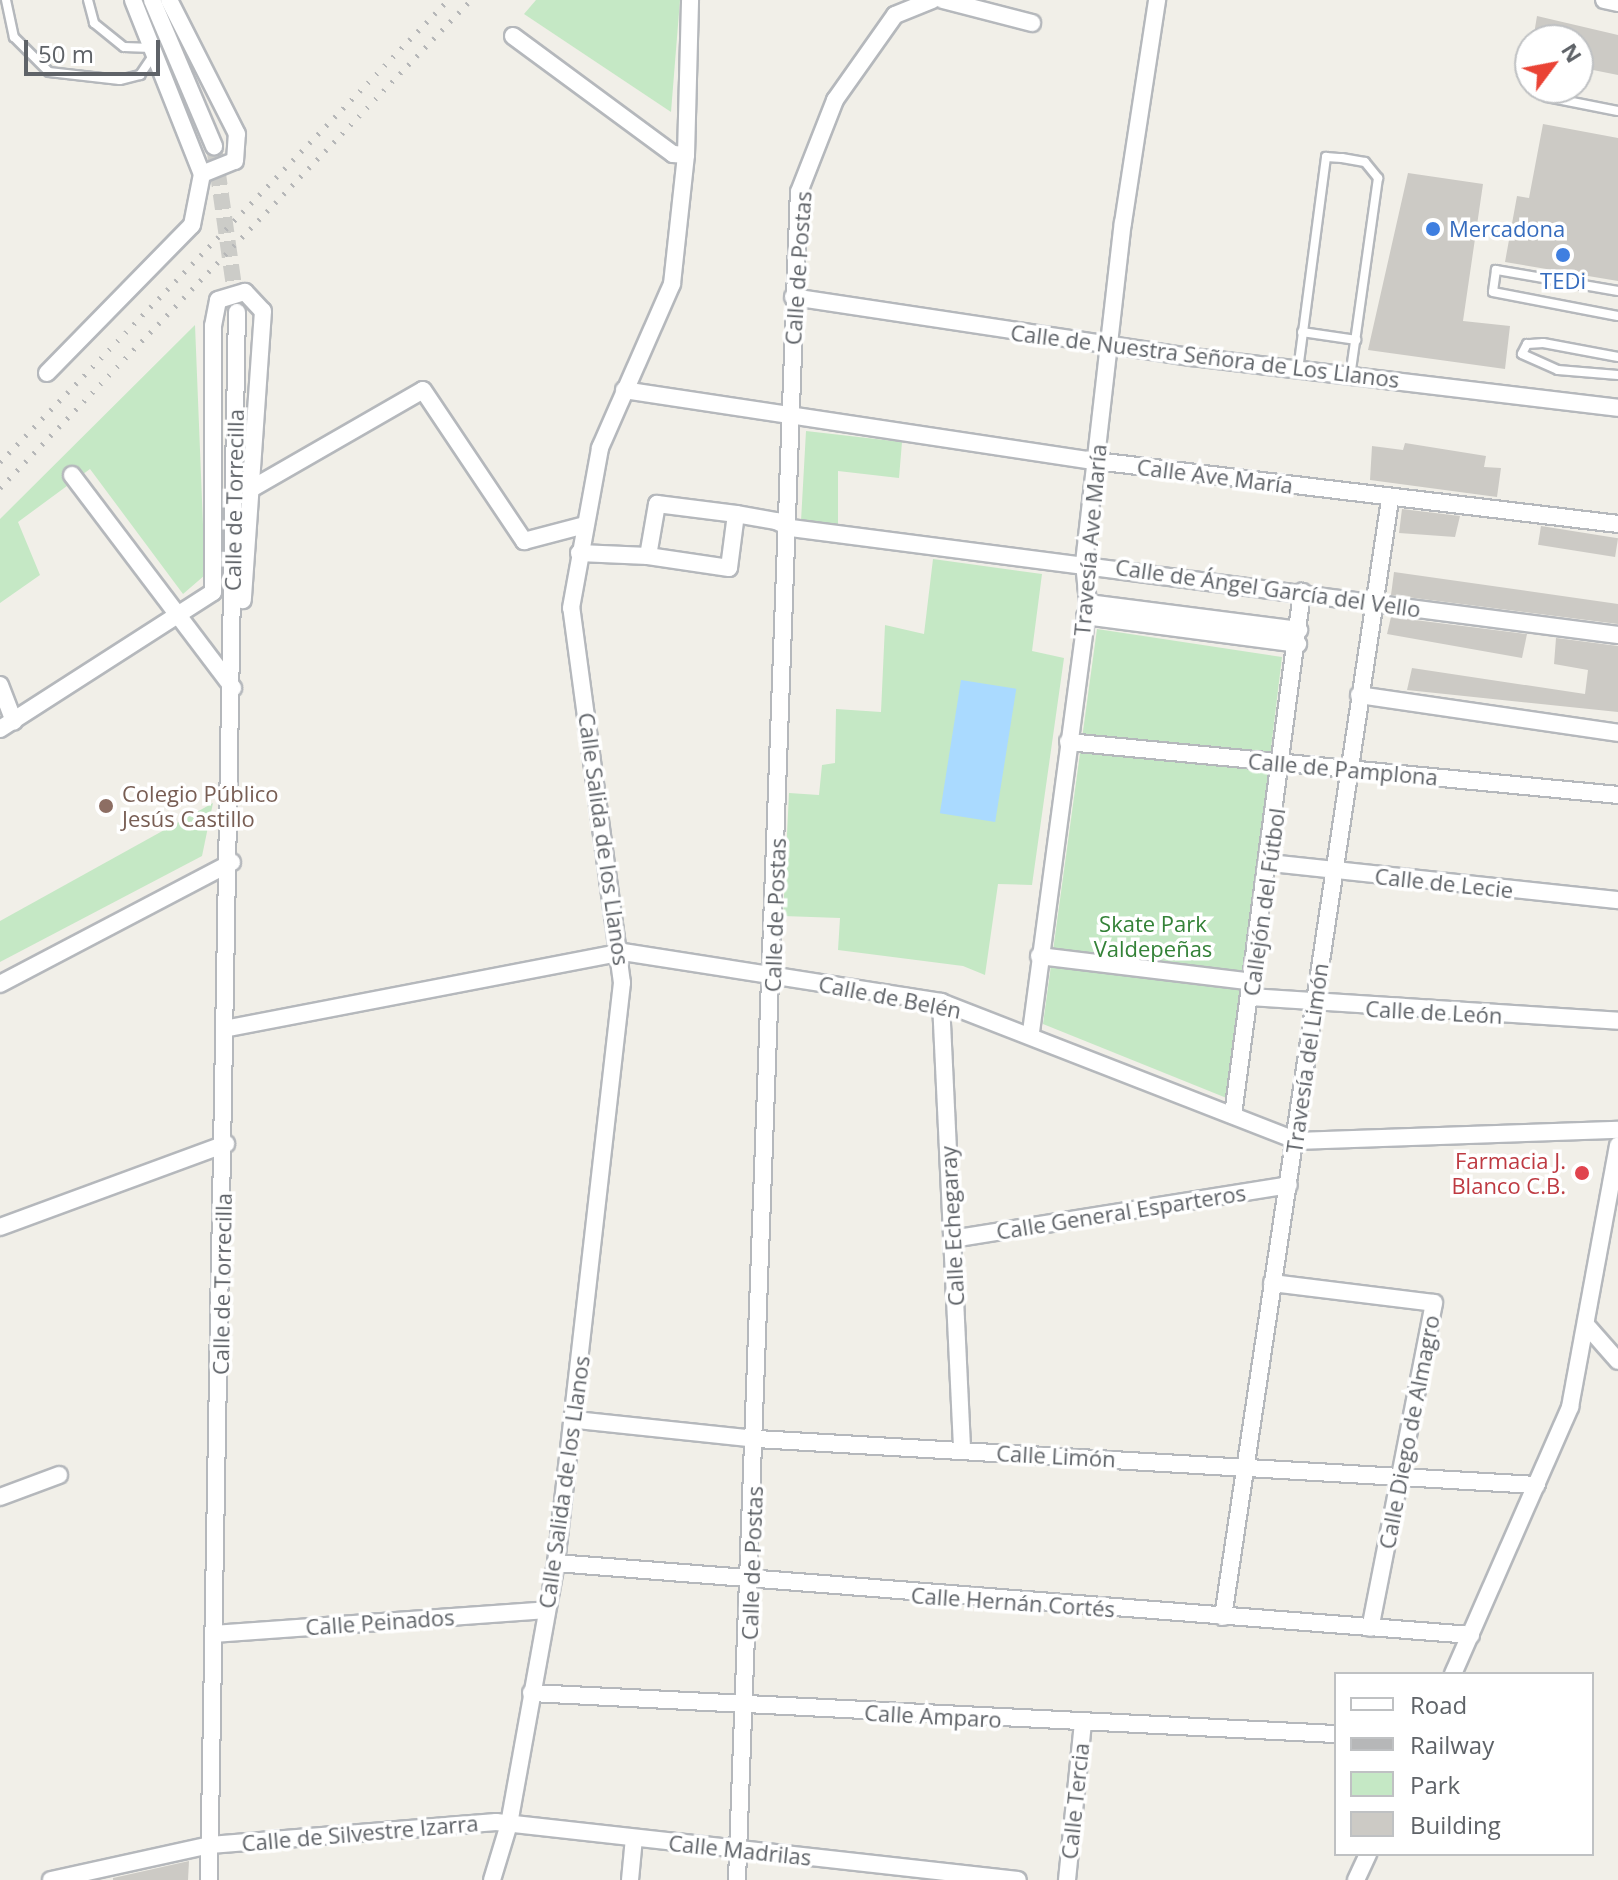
<!DOCTYPE html>
<html>
<head>
<meta charset="utf-8">
<style>
	body { margin:0 }
	#map { position:relative; width:1618px; height:1880px; overflow:hidden; background:#f1efe8; font-family:"Open Sans",sans-serif }
	div>[style] { position:absolute }
	.green>* { inset:0; background:#c5e8c5 }
	.water>* { inset:0; background:#aadaff; transform-origin:0 0 }
	.building>* { inset:0; background:#cccac5; transform-origin:0 0 }
	.street-tunnel>* { height:16px; margin-top:-8px; transform-origin:0; background:repeating-linear-gradient(90deg,#ccccc8 0 16px,transparent 0 24px) }
	.roads { filter:drop-shadow(2px 0 #b5b8bc) drop-shadow(-2px 0 #b5b8bc) drop-shadow(0 2px #b5b8bc) drop-shadow(0 -2px #b5b8bc) }
	.lane>* { height:8px; margin:-4px; padding:0 4px; transform-origin:4px; border-radius:4px; background:#fff }
	.street>* { height:16px; margin:-8px; padding:0 8px; transform-origin:8px; border-radius:8px; background:#fff }
	.rail>* { height:5px; margin-top:-2.5px; transform-origin:0; background:repeating-linear-gradient(90deg,#b6b7b8 0 2px,transparent 0 12px) }
	.dots>* { width:22px; height:22px; translate:-50% -50%; box-sizing:border-box; border:4px solid #fff; border-radius:50% }
	span { translate:-50% -50%; white-space:nowrap; text-align:center; line-height:1.15; -webkit-text-stroke:7px #fff; paint-order:stroke }
	.shop-label { font-size:22px; color:#366cbe }
	.left { translate:0 -50%; text-align:left }
	.street-label { font-size:22px; color:#5f6368 }
	.education-label { font-size:22px; color:#785e54 }
	.park-label { font-size:22px; color:#348238 }
	.health-label { font-size:22px; color:#be3a42 }
	.right { translate:-100% -50%; text-align:right }
	.legend { position:absolute; left:1334px; top:1672px; width:260px; height:184px; box-sizing:border-box; background:#fff; border:2px solid #bfc1c3; margin:0; padding:10px 14px; list-style:none; font-size:24px; color:#5f6368 }
	.legend li { display:flex; align-items:center; gap:16px; height:40px }
	.legend b { width:40px; border:2px solid #bfc1c3 }
	.north { position:absolute; left:1514px; top:24px; width:80px; height:80px; box-sizing:border-box; background:#fff; border:2px solid #bfc1c3; border-radius:50%; rotate:58deg; font-size:22px; font-weight:700; line-height:32px; text-align:center; color:#5f6368 }
	.north::after { content:''; display:block; margin:auto; width:28px; height:36px; background:#ea4335; clip-path:polygon(50% 0,100% 100%,50% 72%,0 100%) }
	.scale { position:absolute; left:24px; top:40px; width:136px; height:36px; box-sizing:border-box; border:4px solid #5f6368; border-top:0; padding-left:10px; font-size:24px; line-height:28px; white-space:nowrap; color:#5f6368; -webkit-text-stroke:6px #fff; paint-order:stroke }
</style>
</head>
<body>
<div id="map">
	<div class="green">
		<i style="clip-path:polygon(536px 0,680px 0,671px 112px,524px 14px)"></i>
		<i style="clip-path:polygon(195px 325px,205px 575px,183px 594px,90px 469px,18px 522px,40px 575px,0 603px,0 519px)"></i>
		<i style="clip-path:polygon(806px 431px,902px 442px,899px 478px,838px 471px,838px 524px,801px 521px)"></i>
		<i style="clip-path:polygon(933px 559px,1042px 574px,1032px 651px,1064px 658px,1032px 885px,998px 884px,985px 975px,963px 966px,838px 950px,840px 918px,783px 916px,789px 793px,819px 795px,822px 765px,835px 763px,836px 709px,881px 712px,885px 625px,924px 634px)"></i>
		<i style="clip-path:polygon(1097px 629px,1282px 657px,1229px 1099px,1043px 1024px)"></i>
		<i style="clip-path:polygon(213px 803px,202px 856px,0 962px,0 921px)"></i>
	</div>
	<div class="water">
		<i style="left:961px;top:680px;width:56px;height:135px;rotate:9deg"></i>
	</div>
	<div class="building">
		<i style="clip-path:polygon(1537px 16px,1618px 35px,1618px 75px,1578px 67px,1578px 40px,1533px 40px)"></i>
		<i style="clip-path:polygon(1543px 124px,1618px 138px,1618px 281px,1505px 262px,1517px 196px,1529px 198px)"></i>
		<i style="clip-path:polygon(1408px 173px,1483px 184px,1463px 321px,1510px 326px,1505px 369px,1368px 350px)"></i>
		<i style="clip-path:polygon(1405px 443px,1486px 456px,1484px 467px,1501px 468px,1497px 497px,1370px 480px,1372px 446px,1403px 450px)"></i>
		<i style="clip-path:polygon(1402px 509px,1460px 516px,1455px 537px,1399px 533px)"></i>
		<i style="left:1541px;top:526px;width:78px;height:19px;rotate:9deg"></i>
		<i style="clip-path:polygon(1394px 572px,1618px 604px,1618px 624px,1391px 595px)"></i>
		<i style="clip-path:polygon(1391px 617px,1527px 634px,1522px 658px,1387px 634px)"></i>
		<i style="clip-path:polygon(1556px 638px,1618px 646px,1618px 712px,1407px 690px,1412px 668px,1585px 694px,1588px 670px,1554px 664px)"></i>
		<i style="clip-path:polygon(189px 1861px,188px 1880px,113px 1880px,113px 1878px)"></i>
	</div>
	<div class="street-tunnel">
		<i style="left:214px;top:146px;width:163px;rotate:81.9deg"></i>
	</div>
	<div class="roads">
		<div class="lane">
			<i style="left:6px;top:0;width:38px;rotate:78deg"></i>
			<i style="left:14px;top:37px;width:49px;rotate:45deg"></i>
			<i style="left:49px;top:72px;width:71px;rotate:6.4deg"></i>
			<i style="left:120px;top:80px;width:21px;rotate:-14deg"></i>
			<i style="left:140px;top:75px;width:23px;rotate:-56deg"></i>
			<i style="left:88px;top:0;width:24px;rotate:75deg"></i>
			<i style="left:94px;top:23px;width:38px;rotate:39deg"></i>
			<i style="left:124px;top:47px;width:28px;rotate:2deg"></i>
			<i style="left:1547px;top:97px;width:72px;rotate:11.2deg"></i>
			<i style="left:1618px;top:291px;width:124px;rotate:-170.2deg"></i>
			<i style="left:1496px;top:270px;width:22px;rotate:98deg"></i>
			<i style="left:1493px;top:292px;width:127px;rotate:10.9deg"></i>
			<i style="left:1302px;top:332px;width:55px;rotate:8.4deg"></i>
			<i style="left:1618px;top:357px;width:76px;rotate:-169.4deg"></i>
			<i style="left:1543px;top:343px;width:16px;rotate:176deg"></i>
			<i style="left:1527px;top:344px;width:11px;rotate:117deg"></i>
			<i style="left:1522px;top:354px;width:39px;rotate:24deg"></i>
			<i style="left:1558px;top:370px;width:60px;rotate:4.8deg"></i>
			<i style="left:1298px;top:370px;width:215px;rotate:-82.5deg"></i>
			<i style="left:1326px;top:157px;width:16px;rotate:4deg"></i>
			<i style="left:1342px;top:158px;width:23px;rotate:10deg"></i>
			<i style="left:1365px;top:162px;width:21px;rotate:51deg"></i>
			<i style="left:1378px;top:178px;width:200px;rotate:98deg"></i>
		</div>
		<div class="street">
			<i style="left:133px;top:0;width:187px;rotate:68.4deg"></i>
			<i style="left:202px;top:174px;width:35px;rotate:-22deg"></i>
			<i style="left:235px;top:161px;width:27px;rotate:-86deg"></i>
			<i style="left:237px;top:134px;width:150px;rotate:-116.9deg"></i>
			<i style="left:152px;top:0;width:159px;rotate:67deg"></i>
			<i style="left:943px;top:0;width:92px;rotate:14.5deg"></i>
			<i style="left:1604px;top:0;width:14px;rotate:12deg"></i>
			<i style="left:513px;top:36px;width:199px;rotate:36.4deg"></i>
			<i style="left:673px;top:154px;width:13px;rotate:4deg"></i>
			<i style="left:793px;top:297px;width:403px;rotate:8.6deg"></i>
			<i style="left:1192px;top:357px;width:429px;rotate:6.8deg"></i>
			<i style="left:47px;top:373px;width:207px;rotate:-45.6deg"></i>
			<i style="left:192px;top:225px;width:52px;rotate:-78.9deg"></i>
			<i style="left:624px;top:390px;width:477px;rotate:8.6deg"></i>
			<i style="left:1096px;top:461px;width:526px;rotate:6.88deg"></i>
			<i style="left:72px;top:475px;width:267px;rotate:52.9deg"></i>
			<i style="left:251px;top:489px;width:198px;rotate:-29.9deg"></i>
			<i style="left:423px;top:390px;width:182px;rotate:56.2deg"></i>
			<i style="left:524px;top:541px;width:63px;rotate:-14.7deg"></i>
			<i style="left:736px;top:514px;width:54px;rotate:97.4deg"></i>
			<i style="left:729px;top:568px;width:82px;rotate:-171.6deg"></i>
			<i style="left:648px;top:556px;width:53px;rotate:-80.2deg"></i>
			<i style="left:657px;top:504px;width:80px;rotate:7.2deg"></i>
			<i style="left:736px;top:514px;width:41px;rotate:9.9deg"></i>
			<i style="left:776px;top:521px;width:17px;rotate:25deg"></i>
			<i style="left:791px;top:528px;width:834px;rotate:7.37deg"></i>
			<i style="left:579px;top:553px;width:69px;rotate:2.5deg"></i>
			<i style="left:1088px;top:603px;width:213px;rotate:7.3deg"></i>
			<i style="left:1085px;top:616px;width:215px;rotate:7.5deg"></i>
			<i style="left:0;top:685px;width:39px;rotate:69deg"></i>
			<i style="left:1359px;top:695px;width:262px;rotate:8.3deg"></i>
			<i style="left:0;top:729px;width:253px;rotate:-32.7deg"></i>
			<i style="left:213px;top:592px;width:266px;rotate:-90deg"></i>
			<i style="left:213px;top:326px;width:26px;rotate:-79deg"></i>
			<i style="left:218px;top:300px;width:28px;rotate:-17deg"></i>
			<i style="left:245px;top:292px;width:26px;rotate:47deg"></i>
			<i style="left:263px;top:311px;width:290px;rotate:94deg"></i>
			<i style="left:1068px;top:742px;width:553px;rotate:5.5deg"></i>
			<i style="left:1270px;top:863px;width:350px;rotate:6.1deg"></i>
			<i style="left:1039px;top:956px;width:216px;rotate:6.9deg"></i>
			<i style="left:0;top:984px;width:262px;rotate:-27.7deg"></i>
			<i style="left:1250px;top:997px;width:369px;rotate:3.7deg"></i>
			<i style="left:941px;top:1002px;width:449px;rotate:87.3deg"></i>
			<i style="left:229px;top:1028px;width:401px;rotate:-10.9deg"></i>
			<i style="left:623px;top:952px;width:322px;rotate:8.9deg"></i>
			<i style="left:941px;top:1002px;width:382px;rotate:21.3deg"></i>
			<i style="left:1297px;top:1141px;width:321px;rotate:-2deg"></i>
			<i style="left:1031px;top:1032px;width:433px;rotate:-82.4deg"></i>
			<i style="left:1088px;top:603px;width:40px;rotate:-95.7deg"></i>
			<i style="left:1084px;top:563px;width:342px;rotate:-83.5deg"></i>
			<i style="left:1123px;top:223px;width:226px;rotate:-81.3deg"></i>
			<i style="left:1233px;top:1115px;width:528px;rotate:-82.48deg"></i>
			<i style="left:0;top:1227px;width:241px;rotate:-20.2deg"></i>
			<i style="left:952px;top:1239px;width:341px;rotate:-9.1deg"></i>
			<i style="left:1272px;top:1283px;width:163px;rotate:7deg"></i>
			<i style="left:1434px;top:1303px;width:331px;rotate:101.1deg"></i>
			<i style="left:1588px;top:1327px;width:45px;rotate:48.6deg"></i>
			<i style="left:576px;top:1420px;width:182px;rotate:6deg"></i>
			<i style="left:757px;top:1439px;width:781px;rotate:3.38deg"></i>
			<i style="left:0;top:1497px;width:63px;rotate:-20.4deg"></i>
			<i style="left:556px;top:1563px;width:918px;rotate:4.5deg"></i>
			<i style="left:1223px;top:1617px;width:1130px;rotate:-81.5deg"></i>
			<i style="left:214px;top:1634px;width:333px;rotate:-4.1deg"></i>
			<i style="left:1453px;top:1674px;width:292px;rotate:-66.3deg"></i>
			<i style="left:1570px;top:1407px;width:266px;rotate:-79.6deg"></i>
			<i style="left:531px;top:1693px;width:806px;rotate:2.92deg"></i>
			<i style="left:51px;top:1880px;width:163px;rotate:-12.4deg"></i>
			<i style="left:210px;top:1845px;width:287px;rotate:-4.6deg"></i>
			<i style="left:496px;top:1822px;width:525px;rotate:6.34deg"></i>
			<i style="left:209px;top:1880px;width:1568px;rotate:-88.98deg"></i>
			<i style="left:492px;top:1880px;width:59px;rotate:-73.1deg"></i>
			<i style="left:509px;top:1824px;width:265px;rotate:-79.8deg"></i>
			<i style="left:556px;top:1563px;width:584px;rotate:-83.51deg"></i>
			<i style="left:622px;top:983px;width:378px;rotate:-97.7deg"></i>
			<i style="left:571px;top:608px;width:163px;rotate:-79.7deg"></i>
			<i style="left:600px;top:448px;width:179px;rotate:-66.3deg"></i>
			<i style="left:672px;top:284px;width:130px;rotate:-83.8deg"></i>
			<i style="left:686px;top:155px;width:155px;rotate:-88.5deg"></i>
			<i style="left:630px;top:1880px;width:42px;rotate:-84.6deg"></i>
			<i style="left:737px;top:1880px;width:1689px;rotate:-87.9deg"></i>
			<i style="left:799px;top:192px;width:99px;rotate:-68.6deg"></i>
			<i style="left:835px;top:100px;width:104px;rotate:-54.8deg"></i>
			<i style="left:895px;top:15px;width:40px;rotate:-22deg"></i>
			<i style="left:1067px;top:1880px;width:158px;rotate:-84.2deg"></i>
			<i style="left:1356px;top:1880px;width:29px;rotate:-65deg"></i>
		</div>
	</div>
	<div class="rail">
		<i style="left:0;top:462px;width:644px;rotate:-45.88deg"></i>
		<i style="left:0;top:488px;width:678px;rotate:-46.02deg"></i>
	</div>
	<div class="dots">
		<i style="left:1433px;top:229px;background:#3f7fe0"></i>
		<i style="left:1563px;top:255px;background:#3f7fe0"></i>
		<i style="left:106px;top:806px;background:#8d6e63"></i>
		<i style="left:1582px;top:1173px;background:#e0444e"></i>
	</div>
	<div class="shop-label">
		<span class="left" style="left:1449px;top:229px">Mercadona</span>
		<span style="left:1563px;top:281px">TEDi</span>
	</div>
	<div class="street-label">
		<span style="left:798px;top:268px;rotate:-86deg">Calle de Postas</span>
		<span style="left:1205px;top:356px;rotate:7deg">Calle de Nuestra Señora de Los Llanos</span>
		<span style="left:1215px;top:476px;rotate:7deg">Calle Ave María</span>
		<span style="left:234px;top:500px;rotate:-89deg">Calle de Torrecilla</span>
		<span style="left:1090px;top:540px;rotate:-85deg">Travesía Ave María</span>
		<span style="left:1268px;top:588px;rotate:8deg">Calle de Ángel García del Vello</span>
		<span style="left:1343px;top:769px;rotate:5deg">Calle de Pamplona</span>
		<span style="left:604px;top:839px;rotate:82deg">Calle Salida de los Llanos</span>
		<span style="left:1444px;top:883px;rotate:6deg">Calle de Lecie</span>
		<span style="left:1264px;top:902px;rotate:-82deg">Callejón del Fútbol</span>
		<span style="left:775px;top:915px;rotate:-88deg">Calle de Postas</span>
		<span style="left:890px;top:997px;rotate:11deg">Calle de Belén</span>
		<span style="left:1434px;top:1012px;rotate:3deg">Calle de León</span>
		<span style="left:1307px;top:1058px;rotate:-82deg">Travesía del Limón</span>
		<span style="left:1121px;top:1212px;rotate:-9deg">Calle General Esparteros</span>
		<span style="left:952px;top:1226px;rotate:-93deg">Calle Echegaray</span>
		<span style="left:222px;top:1284px;rotate:-89deg">Calle de Torrecilla</span>
		<span style="left:1409px;top:1432px;rotate:-79deg">Calle Diego de Almagro</span>
		<span style="left:1056px;top:1456px;rotate:3deg">Calle Limón</span>
		<span style="left:564px;top:1482px;rotate:-82deg">Calle Salida de los Llanos</span>
		<span style="left:752px;top:1563px;rotate:-88deg">Calle de Postas</span>
		<span style="left:1013px;top:1602px;rotate:4deg">Calle Hernán Cortés</span>
		<span style="left:380px;top:1622px;rotate:-4deg">Calle Peinados</span>
		<span style="left:933px;top:1716px;rotate:3deg">Calle Amparo</span>
		<span style="left:1075px;top:1801px;rotate:-84deg">Calle Tercia</span>
		<span style="left:360px;top:1833px;rotate:-5deg">Calle de Silvestre Izarra</span>
		<span style="left:740px;top:1850px;rotate:6deg">Calle Madrilas</span>
	</div>
	<div class="education-label">
		<span class="left" style="left:122px;top:806px">Colegio Público<br>Jesús Castillo</span>
	</div>
	<div class="park-label">
		<span style="left:1153px;top:936px">Skate Park<br>Valdepeñas</span>
	</div>
	<div class="health-label">
		<span class="right" style="left:1566px;top:1173px">Farmacia J.<br>Blanco C.B.</span>
	</div>
	<ul class="legend">
	<li><b style="height:10px;background:#fff"></b>Road</li>
	<li><b style="height:10px;background:#b6b7b8"></b>Railway</li>
	<li><b style="height:22px;background:#c5e8c5"></b>Park</li>
	<li><b style="height:22px;background:#cccac5"></b>Building</li>
	</ul>
	<div class="north">N</div>
	<div class="scale">50 m</div>
</div>
</body>
</html>
